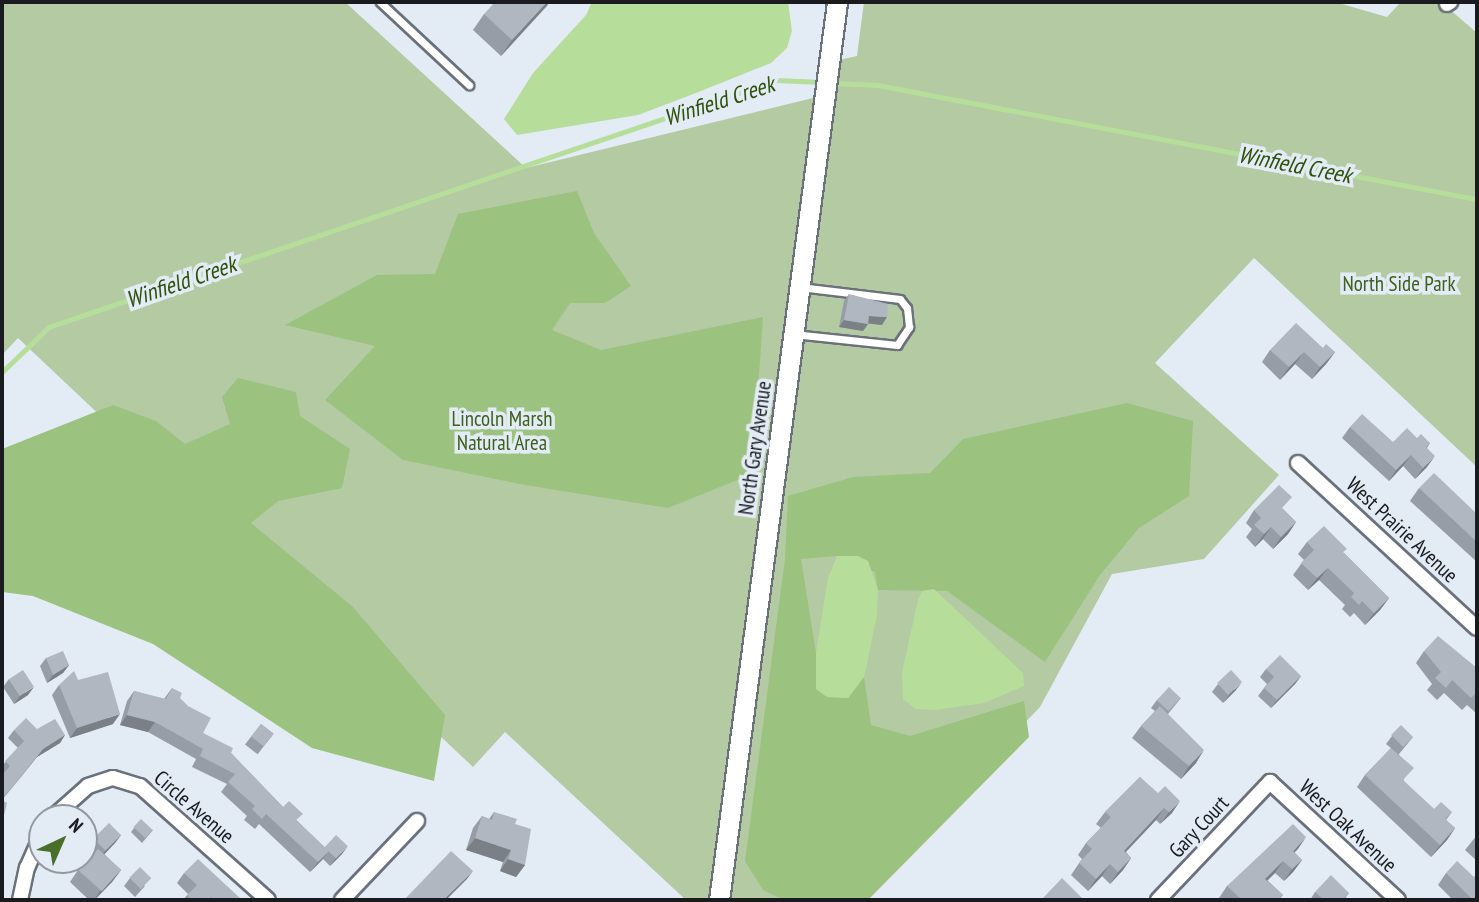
<!DOCTYPE html>
<html>
<head>
<meta charset="utf-8">
<style>
	body { margin:0 }
	#map { position:relative; width:1479px; height:902px; overflow:hidden; background:#e3ebf5; font-family:"PT Sans Narrow",sans-serif }
	div>[style] { position:absolute }
	.green>* { inset:0; background:#b3caa3 }
	.forest>* { inset:0; background:#9cc280 }
	.water>* { inset:0; background:#b7dd9b }
	.stream>* { height:4.5px; margin:-2.25px; padding:0 2.25px; transform-origin:2.25px; border-radius:2.25px; background:#b7dd9b }
	.roads { filter:drop-shadow(2px 0 #6b717a) drop-shadow(-2px 0 #6b717a) drop-shadow(0 2px #6b717a) drop-shadow(0 -2px #6b717a) }
	.lane>* { height:7px; margin:-3.5px; padding:0 3.5px; transform-origin:3.5px; border-radius:3.5px; background:#fff }
	.street>* { height:14px; margin:-7px; padding:0 7px; transform-origin:7px; border-radius:7px; background:#fff }
	.secondary>* { height:19px; margin:-9.5px; padding:0 9.5px; transform-origin:9.5px; border-radius:9.5px; background:#fff }
	.wall>* { inset:0; background:#979da6; transform-origin:0 0 }
	.shaded-wall>* { inset:0; background:#7b8087 }
	.building>* { inset:0; background:#b0b7c1; transform-origin:0 0 }
	span { translate:-50% -50%; white-space:nowrap; text-align:center; line-height:1.15; -webkit-text-stroke:7px #e3ebf5; paint-order:stroke }
	.park-label { font-size:21px; color:#3d601e }
	.street-label { font-size:21px; color:#191b1f }
	.water-label { font-size:23px; color:#2e500a; font-style:italic }
	.frame { position:absolute; inset:0; border:4px solid #191b1f; pointer-events:none }
	.north { position:absolute; left:28px; top:804px; width:70px; height:70px; box-sizing:border-box; background:#e3ebf5; border:2px solid #92989f; border-radius:50%; rotate:44deg; font-size:19px; font-weight:700; line-height:28px; text-align:center; color:#191b1f }
	.north::after { content:''; display:block; margin:auto; width:24px; height:32px; background:#4a6f29; clip-path:polygon(50% 0,100% 100%,50% 72%,0 100%) }
</style>
</head>
<body>
<div id="map">
	<div class="green">
		<i style="clip-path:polygon(2px 2px,345px 2px,526px 168px,825px 95px,830px 62px,857px 56px,864px 2px,1335px 2px,1387px 17px,1401px 2px,1441px 2px,1477px 33px,1477px 467px,1254px 258px,1155px 363px,1279px 475px,1204px 559px,1112px 574px,1040px 707px,900px 853px,804px 900px,686px 900px,505px 732px,473px 767px,18px 338px,2px 355px)"></i>
	</div>
	<div class="forest">
		<i style="clip-path:polygon(577px 191px,594px 233px,631px 286px,605px 303px,570px 303px,552px 330px,601px 350px,763px 317px,752px 474px,668px 508px,525px 485px,403px 460px,325px 400px,375px 346px,285px 325px,377px 275px,435px 274px,458px 214px)"></i>
		<i style="clip-path:polygon(238px 378px,296px 392px,300px 416px,350px 449px,342px 488px,278px 501px,251px 523px,353px 607px,445px 715px,434px 781px,312px 748px,153px 644px,33px 596px,2px 592px,2px 449px,113px 405px,156px 421px,185px 444px,230px 424px,222px 397px)"></i>
		<i style="clip-path:polygon(1127px 403px,1193px 421px,1189px 496px,1139px 528px,1100px 575px,1045px 662px,947px 591px,878px 590px,875px 572px,837px 556px,801px 559px,816px 653px,816px 689px,827px 697px,848px 698px,864px 677px,871px 725px,910px 736px,1024px 701px,1029px 737px,868px 900px,784px 900px,763px 890px,745px 861px,785px 559px,788px 496px,853px 477px,930px 473px,963px 439px)"></i>
	</div>
	<div class="water">
		<i style="clip-path:polygon(592px 2px,788px 2px,792px 31px,787px 48px,771px 63px,696px 93px,638px 115px,517px 135px,504px 119px,533px 73px,586px 15px)"></i>
		<i style="clip-path:polygon(837px 556px,858px 556px,868px 561px,878px 590px,877px 616px,864px 677px,848px 698px,827px 697px,816px 689px,816px 653px,828px 578px)"></i>
		<i style="clip-path:polygon(934px 589px,1023px 673px,1024px 686px,984px 703px,935px 710px,916px 709px,903px 699px,902px 672px,918px 600px,922px 591px)"></i>
	</div>
	<div class="stream">
		<i style="left:833px;top:83px;width:45px;rotate:2.5deg"></i>
		<i style="left:878px;top:85px;width:609px;rotate:10.79deg"></i>
		<i style="left:2px;top:372px;width:65px;rotate:-43.8deg"></i>
		<i style="left:49px;top:327px;width:769px;rotate:-18.74deg"></i>
		<i style="left:777px;top:80px;width:44px;rotate:2.6deg"></i>
	</div>
	<div class="roads">
		<div class="lane">
			<i style="left:380px;top:2px;width:122px;rotate:43deg"></i>
			<i style="left:793px;top:334px;width:105px;rotate:6deg"></i>
			<i style="left:897px;top:345px;width:22px;rotate:-56deg"></i>
			<i style="left:909px;top:327px;width:19px;rotate:-96deg"></i>
			<i style="left:907px;top:308px;width:11px;rotate:-128deg"></i>
			<i style="left:900px;top:299px;width:101px;rotate:-173.2deg"></i>
		</div>
		<div class="street">
			<i style="left:1447px;top:4px;width:4px;rotate:-34deg"></i>
			<i style="left:1298px;top:463px;width:243px;rotate:42.7deg"></i>
			<i style="left:52px;top:818px;width:48px;rotate:-41.6deg"></i>
			<i style="left:88px;top:786px;width:26px;rotate:-18deg"></i>
			<i style="left:113px;top:778px;width:28px;rotate:17deg"></i>
			<i style="left:140px;top:786px;width:171px;rotate:41.7deg"></i>
			<i style="left:20px;top:900px;width:33px;rotate:-78deg"></i>
			<i style="left:27px;top:868px;width:37px;rotate:-66deg"></i>
			<i style="left:342px;top:900px;width:109px;rotate:-46.5deg"></i>
			<i style="left:1158px;top:900px;width:163px;rotate:-46.5deg"></i>
			<i style="left:1270px;top:782px;width:174px;rotate:42.7deg"></i>
		</div>
		<div class="secondary">
			<i style="left:719px;top:900px;width:906px;rotate:-82.51deg"></i>
		</div>
	</div>
	<div class="wall">
		<i style="clip-path:polygon(548px 5px,501px 56px,473px 30px,484px 14px)"></i>
		<i style="clip-path:polygon(849px 294px,882px 325px,868px 323px,863px 331px,839px 327px,844px 301px)"></i>
		<i style="clip-path:polygon(1323px 348px,1335px 352px,1326px 364px,1312px 379px,1295px 364px,1280px 380px,1262px 362px,1270px 350px)"></i>
		<i style="clip-path:polygon(1350px 427px,1393px 442px,1417px 438px,1430px 443px,1427px 448px,1427px 467px,1415px 479px,1403px 466px,1389px 481px,1342px 438px)"></i>
		<i style="clip-path:polygon(1419px 488px,1477px 514px,1477px 562px,1410px 501px)"></i>
		<i style="clip-path:polygon(1283px 509px,1296px 522px,1288px 534px,1273px 549px,1263px 539px,1255px 547px,1246px 537px,1252px 529px,1246px 523px,1254px 510px)"></i>
		<i style="clip-path:polygon(1307px 542px,1344px 553px,1389px 598px,1380px 610px,1365px 625px,1354px 613px,1350px 617px,1342px 609px,1345px 605px,1319px 580px,1308px 590px,1293px 575px,1304px 560px,1298px 554px)"></i>
		<i style="clip-path:polygon(1424px 651px,1477px 668px,1477px 714px,1467px 705px,1462px 710px,1444px 693px,1437px 700px,1427px 690px,1432px 684px,1416px 663px)"></i>
		<i style="clip-path:polygon(46px 658px,69px 665px,63px 673px,47px 683px,40px 666px)"></i>
		<i style="clip-path:polygon(1266px 669px,1301px 676px,1295px 684px,1271px 708px,1258px 696px,1267px 684px,1260px 677px)"></i>
		<i style="clip-path:polygon(9px 679px,28px 695px,14px 704px,3px 687px)"></i>
		<i style="clip-path:polygon(78px 680px,113px 724px,70px 738px,52px 695px,59px 685px)"></i>
		<i style="clip-path:polygon(1218px 684px,1236px 690px,1223px 703px,1212px 692px)"></i>
		<i style="clip-path:polygon(172px 688px,203px 733px,231px 753px,283px 807px,324px 847px,342px 854px,330px 866px,323px 859px,310px 872px,259px 824px,255px 829px,244px 820px,247px 816px,221px 792px,227px 784px,192px 767px,196px 759px,148px 732px,120px 725px,127px 701px,134px 691px,164px 699px)"></i>
		<i style="clip-path:polygon(1181px 698px,1168px 714px,1196px 763px,1181px 779px,1132px 738px,1141px 726px,1155px 711px,1151px 708px,1157px 700px)"></i>
		<i style="left:261px;top:724px;width:16px;height:26px;rotate:38deg"></i>
		<i style="clip-path:polygon(37px 729px,65px 735px,60px 743px,37px 757px,2px 800px,2px 824px,2px 775px,4px 773px,2px 771px,2px 766px,18px 748px,8px 738px,14px 730px)"></i>
		<i style="clip-path:polygon(1392px 736px,1413px 737px,1399px 754px,1404px 782px,1434px 809px,1452px 812px,1446px 820px,1455px 828px,1447px 840px,1431px 857px,1357px 787px,1365px 775px,1391px 748px,1386px 744px)"></i>
		<i style="clip-path:polygon(1140px 777px,1172px 813px,1160px 824px,1156px 820px,1126px 852px,1131px 858px,1123px 870px,1110px 884px,1102px 876px,1088px 891px,1071px 875px,1082px 859px,1078px 855px,1086px 843px,1101px 828px,1096px 824px,1105px 812px)"></i>
		<i style="clip-path:polygon(494px 812px,515px 824px,525px 865px,516px 877px,500px 871px,503px 862px,466px 850px,473px 828px,482px 816px,489px 819px)"></i>
		<i style="clip-path:polygon(134px 828px,153px 830px,142px 843px,131px 832px)"></i>
		<i style="clip-path:polygon(121px 835px,115px 843px,104px 854px,121px 870px,112px 882px,95px 900px,89px 900px,70px 882px,78px 870px,94px 853px,88px 846px,93px 838px)"></i>
		<i style="clip-path:polygon(1477px 835px,1477px 861px,1465px 850px)"></i>
		<i style="clip-path:polygon(1298px 849px,1294px 852px,1302px 860px,1293px 872px,1284px 881px,1275px 873px,1267px 880px,1283px 895px,1279px 900px,1221px 900px,1219px 898px,1227px 886px)"></i>
		<i style="clip-path:polygon(184px 873px,242px 900px,183px 900px,188px 894px,177px 883px)"></i>
		<i style="clip-path:polygon(1446px 873px,1474px 877px,1477px 900px,1453px 900px,1438px 885px)"></i>
		<i style="clip-path:polygon(130px 878px,145px 886px,135px 897px,124px 886px)"></i>
		<i style="clip-path:polygon(1315px 892px,1349px 893px,1344px 900px,1310px 900px)"></i>
	</div>
	<div class="shaded-wall">
		<i style="clip-path:polygon(547px 2px,550px 2px,501px 56px,512px 40px)"></i>
		<i style="clip-path:polygon(869px 316px,887px 317px,882px 325px,864px 323px)"></i>
		<i style="clip-path:polygon(844px 320px,868px 324px,863px 331px,839px 327px)"></i>
		<i style="clip-path:polygon(1304px 352px,1295px 364px,1280px 380px,1289px 367px)"></i>
		<i style="clip-path:polygon(1335px 352px,1326px 364px,1312px 379px,1320px 367px)"></i>
		<i style="clip-path:polygon(1411px 455px,1403px 466px,1389px 481px,1396px 470px)"></i>
		<i style="clip-path:polygon(1435px 456px,1427px 467px,1415px 479px,1423px 468px)"></i>
		<i style="clip-path:polygon(1296px 522px,1288px 534px,1273px 549px,1281px 537px)"></i>
		<i style="clip-path:polygon(1271px 527px,1263px 539px,1255px 547px,1264px 534px)"></i>
		<i style="clip-path:polygon(1328px 568px,1319px 580px,1308px 590px,1317px 578px)"></i>
		<i style="clip-path:polygon(1389px 598px,1380px 610px,1365px 625px,1374px 613px)"></i>
		<i style="clip-path:polygon(69px 665px,63px 673px,47px 683px,53px 675px)"></i>
		<i style="clip-path:polygon(1301px 676px,1295px 684px,1271px 708px,1277px 700px)"></i>
		<i style="clip-path:polygon(1242px 682px,1236px 690px,1223px 703px,1229px 695px)"></i>
		<i style="clip-path:polygon(34px 687px,28px 695px,14px 704px,20px 696px)"></i>
		<i style="clip-path:polygon(120px 714px,113px 724px,70px 738px,77px 728px)"></i>
		<i style="clip-path:polygon(127px 715px,155px 722px,148px 732px,120px 725px)"></i>
		<i style="clip-path:polygon(65px 735px,60px 743px,37px 757px,2px 801px,43px 749px)"></i>
		<i style="clip-path:polygon(1204px 750px,1196px 763px,1181px 779px,1189px 766px)"></i>
		<i style="clip-path:polygon(1180px 801px,1172px 813px,1160px 824px,1169px 812px)"></i>
		<i style="clip-path:polygon(1164px 808px,1156px 820px,1115px 863px,1124px 851px)"></i>
		<i style="clip-path:polygon(1455px 828px,1447px 840px,1431px 857px,1440px 845px)"></i>
		<i style="clip-path:polygon(121px 835px,115px 843px,100px 859px,105px 851px)"></i>
		<i style="clip-path:polygon(1306px 837px,1298px 849px,1284px 863px,1293px 851px)"></i>
		<i style="clip-path:polygon(475px 838px,511px 850px,503px 862px,466px 850px)"></i>
		<i style="clip-path:polygon(348px 846px,342px 854px,330px 866px,336px 858px)"></i>
		<i style="clip-path:polygon(329px 851px,321px 861px,310px 872px,318px 862px)"></i>
		<i style="clip-path:polygon(1131px 858px,1123px 870px,1110px 884px,1118px 872px)"></i>
		<i style="clip-path:polygon(508px 859px,525px 865px,516px 877px,500px 871px)"></i>
		<i style="clip-path:polygon(1302px 860px,1293px 872px,1284px 881px,1292px 869px)"></i>
		<i style="clip-path:polygon(1283px 861px,1275px 873px,1257px 891px,1265px 879px)"></i>
		<i style="clip-path:polygon(1110px 864px,1102px 876px,1088px 891px,1096px 879px)"></i>
		<i style="clip-path:polygon(121px 870px,112px 882px,94px 900px,100px 891px)"></i>
		<i style="clip-path:polygon(473px 871px,467px 879px,446px 900px,443px 900px)"></i>
	</div>
	<div class="building">
		<i style="clip-path:polygon(495px 2px,547px 2px,512px 40px,484px 14px)"></i>
		<i style="clip-path:polygon(849px 294px,888px 304px,887px 317px,869px 316px,868px 324px,844px 320px)"></i>
		<i style="clip-path:polygon(1296px 323px,1323px 348px,1326px 344px,1335px 352px,1320px 367px,1304px 352px,1289px 367px,1270px 350px)"></i>
		<i style="clip-path:polygon(1362px 414px,1393px 442px,1407px 428px,1417px 438px,1421px 434px,1430px 443px,1426px 447px,1435px 456px,1423px 468px,1411px 455px,1396px 470px,1350px 427px)"></i>
		<i style="clip-path:polygon(1434px 473px,1477px 514px,1477px 542px,1419px 488px)"></i>
		<i style="clip-path:polygon(1279px 485px,1292px 497px,1282px 508px,1296px 522px,1281px 537px,1271px 527px,1264px 534px,1254px 525px,1261px 518px,1254px 510px)"></i>
		<i style="clip-path:polygon(1324px 526px,1347px 549px,1343px 552px,1389px 598px,1374px 613px,1362px 601px,1359px 605px,1351px 597px,1354px 593px,1328px 568px,1317px 578px,1301px 563px,1314px 550px,1307px 542px)"></i>
		<i style="clip-path:polygon(1438px 636px,1477px 668px,1477px 694px,1476px 693px,1471px 698px,1452px 680px,1446px 688px,1435px 678px,1441px 672px,1424px 651px)"></i>
		<i style="clip-path:polygon(63px 651px,69px 665px,53px 675px,46px 658px)"></i>
		<i style="clip-path:polygon(1280px 655px,1301px 676px,1277px 700px,1264px 688px,1274px 677px,1266px 669px)"></i>
		<i style="left:23px;top:670px;width:20px;height:17px;rotate:57deg"></i>
		<i style="left:1231px;top:670px;width:16px;height:19px;rotate:47deg"></i>
		<i style="clip-path:polygon(74px 671px,78px 680px,108px 672px,120px 714px,77px 728px,59px 685px)"></i>
		<i style="left:1169px;top:687px;width:16px;height:18px;rotate:43deg"></i>
		<i style="clip-path:polygon(172px 688px,182px 693px,180px 698px,188px 706px,211px 718px,203px 733px,233px 748px,231px 753px,283px 807px,289px 801px,303px 814px,296px 820px,329px 851px,318px 862px,266px 814px,262px 819px,252px 809px,255px 806px,228px 782px,235px 774px,200px 756px,203px 749px,155px 722px,127px 715px,134px 691px,166px 699px)"></i>
		<i style="clip-path:polygon(1160px 706px,1204px 750px,1189px 766px,1141px 726px)"></i>
		<i style="clip-path:polygon(26px 718px,37px 729px,55px 719px,65px 735px,43px 749px,2px 799px,2px 775px,10px 766px,5px 761px,24px 741px,14px 730px)"></i>
		<i style="left:261px;top:724px;width:16px;height:16px;rotate:38deg"></i>
		<i style="left:1401px;top:725px;width:17px;height:14px;rotate:45deg"></i>
		<i style="clip-path:polygon(1391px 748px,1414px 768px,1403px 780px,1434px 809px,1441px 802px,1452px 812px,1445px 819px,1455px 828px,1440px 845px,1365px 775px)"></i>
		<i style="clip-path:polygon(1140px 777px,1158px 793px,1165px 786px,1180px 801px,1169px 812px,1164px 808px,1124px 851px,1131px 858px,1118px 872px,1110px 864px,1096px 879px,1079px 863px,1092px 849px,1086px 843px,1111px 817px,1105px 812px)"></i>
		<i style="clip-path:polygon(2px 800px,7px 803px,2px 824px)"></i>
		<i style="clip-path:polygon(494px 812px,517px 819px,515px 824px,531px 829px,525px 865px,508px 859px,511px 850px,475px 838px,482px 816px,492px 820px)"></i>
		<i style="left:141px;top:819px;width:16px;height:11px;rotate:43deg"></i>
		<i style="left:109px;top:823px;width:17px;height:22px;rotate:45deg"></i>
		<i style="clip-path:polygon(1293px 824px,1306px 837px,1293px 851px,1302px 860px,1292px 869px,1283px 861px,1265px 879px,1283px 895px,1278px 900px,1268px 900px,1266px 898px,1263px 900px,1242px 900px,1227px 886px)"></i>
		<i style="left:336px;top:835px;width:16px;height:17px;rotate:43deg"></i>
		<i style="left:98px;top:849px;width:31px;height:29px;rotate:42deg"></i>
		<i style="clip-path:polygon(451px 851px,473px 871px,443px 900px,404px 900px)"></i>
		<i style="clip-path:polygon(198px 859px,242px 900px,215px 900px,211px 897px,208px 900px,192px 900px,187px 895px,197px 885px,184px 873px)"></i>
		<i style="clip-path:polygon(1457px 861px,1474px 877px,1477px 874px,1477px 900px,1473px 900px,1446px 873px)"></i>
		<i style="left:140px;top:867px;width:16px;height:15px;rotate:45deg"></i>
		<i style="clip-path:polygon(1331px 875px,1349px 893px,1342px 900px,1324px 900px,1315px 892px)"></i>
		<i style="clip-path:polygon(1062px 878px,1082px 898px,1080px 900px,1045px 900px,1043px 898px)"></i>
	</div>
	<div class="park-label">
		<span style="left:1399px;top:284px">North Side Park</span>
		<span style="left:502px;top:431px">Lincoln Marsh<br>Natural Area</span>
	</div>
	<div class="street-label">
		<span style="left:755px;top:448px;rotate:-82deg">North Gary Avenue</span>
		<span style="left:1402px;top:530px;rotate:43deg">West Prairie Avenue</span>
		<span style="left:194px;top:807px;rotate:41deg">Circle Avenue</span>
		<span style="left:1348px;top:826px;rotate:43deg">West Oak Avenue</span>
		<span style="left:1199px;top:827px;rotate:-47deg">Gary Court</span>
	</div>
	<div class="water-label">
		<span style="left:719px;top:101px;rotate:-18deg">Winfield Creek</span>
		<span style="left:1295px;top:165px;rotate:11deg">Winfield Creek</span>
		<span style="left:181px;top:282px;rotate:-19deg">Winfield Creek</span>
	</div>
	<div class="frame"></div>
	<div class="north">N</div>
</div>
</body>
</html>
